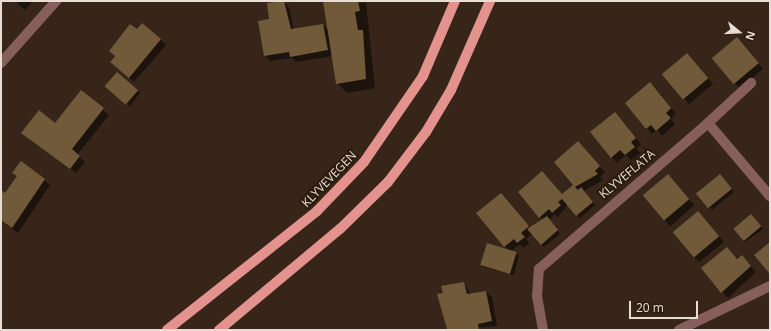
<!DOCTYPE html>
<html>
<head>
<meta charset="utf-8">
<style>
	body { margin:0 }
	#map { position:relative; width:771px; height:331px; overflow:hidden; background:#362518; font-family:"Open Sans",sans-serif }
	div>[style] { position:absolute }
	.shadow>* { inset:0; background:#0007; transform-origin:0 0 }
	.building>* { inset:0; background:#705a39; transform-origin:0 0 }
	.minor>* { height:10px; margin:-5px; padding:0 5px; transform-origin:5px; border-radius:5px; background:#865f5c }
	.major>* { height:10px; margin:-5px; padding:0 5px; transform-origin:5px; border-radius:5px; background:#e3928d }
	span { translate:-50% -50%; white-space:nowrap; text-align:center; line-height:1.15; -webkit-text-stroke:4px #2c1c0f; paint-order:stroke }
	.street-label { font-size:12px; color:#e8ddd4 }
	.frame { position:absolute; inset:0; border:2px solid #e8ddd4; pointer-events:none }
	.north { position:absolute; left:719px; top:12px; width:40px; height:40px; -webkit-text-stroke:3px #2c1c0f; paint-order:stroke; rotate:108deg; font-size:11px; font-weight:700; line-height:16px; text-align:center; color:#e8ddd4 }
	.north::after { content:''; display:block; margin:auto; width:14px; height:18px; background:#e8ddd4; clip-path:polygon(50% 0,100% 100%,50% 72%,0 100%) }
	.scale { position:absolute; left:629px; top:301px; width:69px; height:18px; box-sizing:border-box; border:2px solid #e8ddd4; border-top:0; padding-left:5px; font-size:12px; line-height:14px; white-space:nowrap; color:#e8ddd4; -webkit-text-stroke:3px #2c1c0f; paint-order:stroke }
</style>
</head>
<body>
<div id="map">
	<div class="shadow">
		<i style="clip-path:polygon(15px 1px,33px 1px,25px 10px)"></i>
		<i style="clip-path:polygon(324px 1px,366px 3px,375px 88px,347px 93px,337px 83px,333px 56px,296px 62px,292px 58px,270px 61px,265px 55px,270px 20px,283px 2px,289px 7px,294px 30px,323px 25px,329px 31px)"></i>
		<i style="left:142px;top:24px;width:32px;height:49px;rotate:41deg"></i>
		<i style="clip-path:polygon(743px 44px,763px 69px,740px 88px,734px 83px)"></i>
		<i style="clip-path:polygon(692px 60px,713px 84px,689px 104px,663px 74px)"></i>
		<i style="clip-path:polygon(117px 74px,140px 93px,130px 106px,109px 90px)"></i>
		<i style="clip-path:polygon(656px 89px,676px 114px,671px 119px,675px 124px,662px 136px,657px 130px,652px 134px,626px 103px)"></i>
		<i style="clip-path:polygon(81px 92px,109px 115px,77px 155px,85px 162px,76px 173px,28px 138px,56px 124px)"></i>
		<i style="clip-path:polygon(620px 119px,641px 144px,636px 148px,640px 153px,631px 160px,626px 155px,617px 163px,611px 157px)"></i>
		<i style="clip-path:polygon(578px 142px,605px 172px,600px 177px,603px 180px,584px 191px,595px 205px,580px 218px,569px 203px,558px 217px,555px 214px,549px 220px,560px 234px,544px 247px,533px 233px,526px 239px,530px 243px,523px 248px,520px 244px,511px 251px,519px 255px,514px 275px,484px 267px,482px 264px,509px 251px,478px 213px,501px 194px,530px 228px,543px 220px,519px 192px,562px 195px,574px 185px)"></i>
		<i style="clip-path:polygon(14px 173px,44px 180px,50px 185px,18px 233px,1px 220px,1px 191px,5px 194px,18px 177px)"></i>
		<i style="left:668px;top:175px;width:40px;height:32px;rotate:49deg"></i>
		<i style="clip-path:polygon(723px 178px,734px 192px,712px 210px,698px 194px)"></i>
		<i style="clip-path:polygon(698px 212px,724px 242px,699px 262px,693px 256px)"></i>
		<i style="clip-path:polygon(754px 218px,763px 229px,745px 242px,743px 240px)"></i>
		<i style="clip-path:polygon(742px 256px,756px 272px,728px 298px,702px 268px)"></i>
		<i style="clip-path:polygon(464px 283px,471px 295px,486px 292px,492px 297px,497px 326px,450px 330px,444px 294px)"></i>
	</div>
	<div class="building">
		<i style="clip-path:polygon(284px 1px,291px 29px,323px 24px,328px 50px,290px 57px,289px 52px,264px 56px,258px 21px,269px 19px,267px 3px)"></i>
		<i style="clip-path:polygon(323px 1px,358px 1px,360px 11px,355px 12px,358px 30px,363px 30px,366px 79px,336px 84px)"></i>
		<i style="clip-path:polygon(142px 23px,161px 39px,129px 78px,110px 62px,115px 56px,109px 51px,130px 24px,137px 29px)"></i>
		<i style="left:737px;top:37px;width:34px;height:33px;rotate:50deg"></i>
		<i style="left:687px;top:53px;width:33px;height:33px;rotate:50deg"></i>
		<i style="left:117px;top:72px;width:28px;height:19px;rotate:41deg"></i>
		<i style="clip-path:polygon(650px 82px,671px 108px,666px 113px,671px 118px,656px 131px,651px 125px,646px 129px,625px 103px)"></i>
		<i style="clip-path:polygon(81px 90px,104px 108px,72px 149px,80px 156px,70px 169px,21px 133px,39px 110px,55px 123px)"></i>
		<i style="clip-path:polygon(615px 112px,636px 138px,631px 142px,635px 147px,625px 155px,620px 150px,611px 158px,590px 132px)"></i>
		<i style="clip-path:polygon(578px 141px,600px 166px,595px 171px,598px 174px,575px 187px,578px 190px,581px 187px,593px 202px,576px 216px,562px 199px,558px 202px,561px 205px,552px 213px,549px 209px,539px 218px,518px 192px,542px 171px,562px 194px,573px 185px,554px 162px)"></i>
		<i style="clip-path:polygon(21px 161px,45px 179px,12px 228px,1px 220px,1px 190px,5px 193px,17px 176px,12px 173px)"></i>
		<i style="left:668px;top:174px;width:33px;height:33px;rotate:50deg"></i>
		<i style="left:720px;top:174px;width:19px;height:31px;rotate:51deg"></i>
		<i style="clip-path:polygon(501px 193px,529px 226px,521px 233px,525px 237px,517px 243px,514px 239px,504px 247px,476px 213px)"></i>
		<i style="left:698px;top:211px;width:33px;height:33px;rotate:50deg"></i>
		<i style="left:751px;top:214px;width:16px;height:23px;rotate:50deg"></i>
		<i style="clip-path:polygon(547px 216px,558px 230px,541px 245px,527px 229px)"></i>
		<i style="clip-path:polygon(770px 242px,770px 272px,769px 273px,754px 255px)"></i>
		<i style="left:487px;top:243px;width:31px;height:23px;rotate:17deg"></i>
		<i style="clip-path:polygon(727px 247px,737px 259px,742px 255px,751px 266px,721px 293px,701px 268px)"></i>
		<i style="clip-path:polygon(464px 282px,467px 294px,486px 291px,492px 321px,478px 324px,479px 330px,447px 329px,437px 294px,443px 293px,441px 286px)"></i>
	</div>
	<div class="minor">
		<i style="left:1px;top:63px;width:83px;rotate:-48.4deg"></i>
		<i style="left:708px;top:123px;width:59px;rotate:-42.9deg"></i>
		<i style="left:543px;top:330px;width:35px;rotate:-100deg"></i>
		<i style="left:537px;top:296px;width:27px;rotate:-86deg"></i>
		<i style="left:539px;top:269px;width:223px;rotate:-40.8deg"></i>
		<i style="left:708px;top:123px;width:96px;rotate:49.7deg"></i>
		<i style="left:679px;top:330px;width:101px;rotate:-25.8deg"></i>
	</div>
	<div class="major">
		<i style="left:167px;top:330px;width:191px;rotate:-38.4deg"></i>
		<i style="left:317px;top:211px;width:68px;rotate:-46.2deg"></i>
		<i style="left:364px;top:162px;width:104px;rotate:-55.5deg"></i>
		<i style="left:423px;top:76px;width:82px;rotate:-66.9deg"></i>
		<i style="left:219px;top:330px;width:158px;rotate:-39.9deg"></i>
		<i style="left:340px;top:229px;width:67px;rotate:-44.4deg"></i>
		<i style="left:388px;top:182px;width:63px;rotate:-52.8deg"></i>
		<i style="left:426px;top:132px;width:49px;rotate:-59.2deg"></i>
		<i style="left:451px;top:90px;width:97px;rotate:-66.3deg"></i>
	</div>
	<div class="street-label">
		<span style="left:627px;top:174px;rotate:-40deg">KLYVEFLATA</span>
		<span style="left:329px;top:179px;rotate:-46deg">KLYVEVEGEN</span>
	</div>
	<div class="frame"></div>
	<div class="north">N</div>
	<div class="scale">20 m</div>
</div>
</body>
</html>
